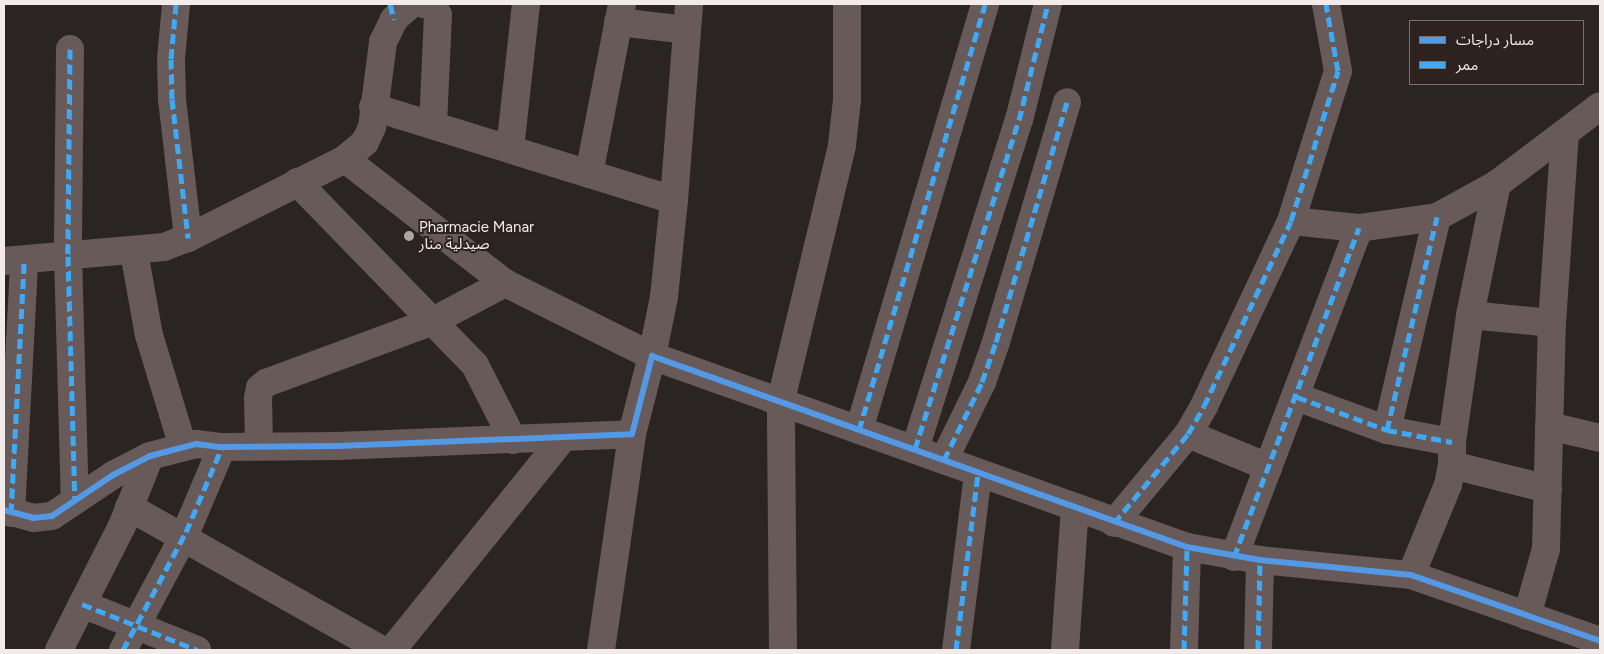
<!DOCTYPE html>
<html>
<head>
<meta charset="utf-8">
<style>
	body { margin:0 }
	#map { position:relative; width:1604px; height:654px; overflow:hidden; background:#2a2422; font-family:Figtree,"Noto Sans Arabic",sans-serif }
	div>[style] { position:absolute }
	.minor>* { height:28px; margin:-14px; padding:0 14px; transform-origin:14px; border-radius:14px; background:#675a58 }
	.quiet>* { height:5px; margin-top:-2.5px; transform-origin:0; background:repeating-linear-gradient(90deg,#3fa9f5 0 10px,transparent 0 15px) }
	.cycleway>* { height:6px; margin:-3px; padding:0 3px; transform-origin:3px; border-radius:3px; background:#5399e6 }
	.dots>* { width:14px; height:14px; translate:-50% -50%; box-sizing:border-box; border:2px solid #2d221f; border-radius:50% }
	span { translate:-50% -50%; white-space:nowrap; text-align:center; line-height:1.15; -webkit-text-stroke:4px #2d221f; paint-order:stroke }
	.poi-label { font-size:15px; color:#f3ebe9 }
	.left { translate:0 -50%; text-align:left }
	.frame { position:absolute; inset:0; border:5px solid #f3ebe9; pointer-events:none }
	.legend { position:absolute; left:1409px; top:20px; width:175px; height:65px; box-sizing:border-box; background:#2d221f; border:1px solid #7c7270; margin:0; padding:6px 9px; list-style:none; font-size:15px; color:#f3ebe9 }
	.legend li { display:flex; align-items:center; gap:10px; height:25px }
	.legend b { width:25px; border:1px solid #7c7270 }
</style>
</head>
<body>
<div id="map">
	<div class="minor">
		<i style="left:176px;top:4px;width:55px;rotate:95.2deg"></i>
		<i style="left:171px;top:59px;width:40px;rotate:88.6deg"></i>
		<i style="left:172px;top:99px;width:140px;rotate:83.4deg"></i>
		<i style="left:424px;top:4px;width:9px;rotate:13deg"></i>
		<i style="left:433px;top:6px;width:10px;rotate:61deg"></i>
		<i style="left:438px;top:15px;width:110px;rotate:92.6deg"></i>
		<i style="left:618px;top:22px;width:69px;rotate:6.6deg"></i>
		<i style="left:70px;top:49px;width:207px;rotate:90.6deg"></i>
		<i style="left:68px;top:256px;width:244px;rotate:88.4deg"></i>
		<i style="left:373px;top:107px;width:315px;rotate:17.2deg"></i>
		<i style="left:674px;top:200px;width:197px;rotate:-85.6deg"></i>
		<i style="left:510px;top:149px;width:146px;rotate:-83.7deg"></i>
		<i style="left:345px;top:159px;width:202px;rotate:37.8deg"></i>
		<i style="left:505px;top:283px;width:164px;rotate:26.4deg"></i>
		<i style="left:652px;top:356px;width:60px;rotate:-78.5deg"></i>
		<i style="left:664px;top:297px;width:98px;rotate:-84.1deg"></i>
		<i style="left:589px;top:174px;width:173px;rotate:-79deg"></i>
		<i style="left:297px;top:182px;width:255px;rotate:45.8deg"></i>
		<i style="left:475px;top:365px;width:84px;rotate:63.1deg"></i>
		<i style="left:1291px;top:221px;width:68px;rotate:5.9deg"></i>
		<i style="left:1359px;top:228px;width:79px;rotate:-8deg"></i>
		<i style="left:1437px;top:217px;width:68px;rotate:-28.8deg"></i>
		<i style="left:1497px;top:184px;width:129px;rotate:-37.1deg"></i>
		<i style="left:134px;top:252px;width:84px;rotate:79.8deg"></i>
		<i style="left:149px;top:335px;width:117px;rotate:73.1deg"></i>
		<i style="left:4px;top:261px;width:161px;rotate:-5deg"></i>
		<i style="left:164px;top:247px;width:26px;rotate:-21deg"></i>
		<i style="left:188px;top:238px;width:176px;rotate:-26.7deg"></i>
		<i style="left:345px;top:159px;width:26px;rotate:-40deg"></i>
		<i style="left:365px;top:142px;width:17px;rotate:-65deg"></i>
		<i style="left:372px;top:127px;width:86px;rotate:-82.6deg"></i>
		<i style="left:383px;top:42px;width:25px;rotate:-64deg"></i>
		<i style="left:394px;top:19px;width:23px;rotate:-41deg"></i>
		<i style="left:1470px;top:315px;width:82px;rotate:5.6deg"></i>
		<i style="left:1297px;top:397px;width:96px;rotate:20.1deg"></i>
		<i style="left:1387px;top:430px;width:66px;rotate:10.5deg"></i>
		<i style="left:1549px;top:426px;width:52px;rotate:13.2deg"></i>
		<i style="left:859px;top:430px;width:444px;rotate:-73.5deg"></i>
		<i style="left:1387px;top:430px;width:219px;rotate:-76.8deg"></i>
		<i style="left:1188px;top:434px;width:87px;rotate:22.4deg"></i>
		<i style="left:259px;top:445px;width:47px;rotate:-91.2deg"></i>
		<i style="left:258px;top:398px;width:10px;rotate:-79deg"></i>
		<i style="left:260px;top:388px;width:8px;rotate:-40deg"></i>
		<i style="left:266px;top:383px;width:176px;rotate:-20.3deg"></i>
		<i style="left:431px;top:322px;width:84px;rotate:-27.8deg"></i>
		<i style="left:915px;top:449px;width:345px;rotate:-72.5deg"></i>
		<i style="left:1019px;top:120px;width:120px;rotate:-76deg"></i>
		<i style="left:944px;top:460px;width:87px;rotate:-64deg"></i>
		<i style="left:982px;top:382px;width:42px;rotate:-70.7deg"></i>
		<i style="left:996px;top:342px;width:250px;rotate:-73.5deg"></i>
		<i style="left:1452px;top:465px;width:99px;rotate:14deg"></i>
		<i style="left:129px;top:507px;width:291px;rotate:29.5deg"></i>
		<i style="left:4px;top:510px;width:30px;rotate:15deg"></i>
		<i style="left:33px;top:518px;width:19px;rotate:-6deg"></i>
		<i style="left:52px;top:516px;width:73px;rotate:-33.9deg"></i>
		<i style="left:113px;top:475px;width:42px;rotate:-27.2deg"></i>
		<i style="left:150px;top:456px;width:48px;rotate:-14.6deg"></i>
		<i style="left:196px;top:444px;width:26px;rotate:7deg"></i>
		<i style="left:222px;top:447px;width:115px;rotate:-0.5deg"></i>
		<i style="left:337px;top:446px;width:295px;rotate:-2.3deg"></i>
		<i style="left:632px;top:434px;width:81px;rotate:-75.6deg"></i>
		<i style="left:652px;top:356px;width:568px;rotate:19.65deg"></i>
		<i style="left:1187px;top:547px;width:74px;rotate:10.1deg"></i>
		<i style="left:1260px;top:560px;width:152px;rotate:5.7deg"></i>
		<i style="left:1411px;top:575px;width:200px;rotate:19.2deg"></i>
		<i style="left:11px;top:513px;width:252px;rotate:-87deg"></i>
		<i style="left:1114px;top:523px;width:116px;rotate:-50.3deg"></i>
		<i style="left:1188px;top:434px;width:32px;rotate:-60deg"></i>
		<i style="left:1204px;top:406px;width:204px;rotate:-64.8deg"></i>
		<i style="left:1291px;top:221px;width:157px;rotate:-72.6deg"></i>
		<i style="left:1338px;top:71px;width:68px;rotate:-100.2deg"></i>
		<i style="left:1234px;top:557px;width:352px;rotate:-69.2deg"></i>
		<i style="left:1411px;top:575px;width:97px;rotate:-67.7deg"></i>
		<i style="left:1448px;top:485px;width:20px;rotate:-79deg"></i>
		<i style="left:1452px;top:465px;width:23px;rotate:-90deg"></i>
		<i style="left:1452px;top:442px;width:128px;rotate:-81.9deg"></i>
		<i style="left:1470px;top:315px;width:134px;rotate:-78.4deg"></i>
		<i style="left:82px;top:604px;width:124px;rotate:21.8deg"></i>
		<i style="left:1527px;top:616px;width:70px;rotate:-74.2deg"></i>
		<i style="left:1546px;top:549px;width:226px;rotate:-88.5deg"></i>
		<i style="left:1552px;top:323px;width:189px;rotate:-86.1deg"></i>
		<i style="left:59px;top:650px;width:139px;rotate:-63.1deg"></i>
		<i style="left:122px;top:526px;width:75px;rotate:-68.2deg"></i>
		<i style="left:123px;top:650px;width:134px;rotate:-61.9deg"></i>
		<i style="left:186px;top:532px;width:92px;rotate:-67deg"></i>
		<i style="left:392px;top:650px;width:272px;rotate:-51.1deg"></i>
		<i style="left:601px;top:650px;width:218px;rotate:-81.8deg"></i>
		<i style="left:783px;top:650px;width:250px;rotate:-90.5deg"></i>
		<i style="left:781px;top:400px;width:262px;rotate:-76.5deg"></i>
		<i style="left:842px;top:145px;width:45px;rotate:-83.7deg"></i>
		<i style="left:847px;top:100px;width:96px;rotate:-90deg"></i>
		<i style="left:956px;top:650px;width:178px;rotate:-82.9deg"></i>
		<i style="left:1065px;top:650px;width:142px;rotate:-86deg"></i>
		<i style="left:1184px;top:650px;width:103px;rotate:-88.3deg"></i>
		<i style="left:1258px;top:650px;width:90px;rotate:-88.7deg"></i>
	</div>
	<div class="quiet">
		<i style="left:176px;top:4px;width:55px;rotate:95.2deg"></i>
		<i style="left:171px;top:59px;width:40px;rotate:88.6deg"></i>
		<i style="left:172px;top:99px;width:140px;rotate:83.4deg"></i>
		<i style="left:390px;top:4px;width:16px;rotate:75deg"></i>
		<i style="left:70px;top:49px;width:207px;rotate:90.6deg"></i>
		<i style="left:68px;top:256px;width:244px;rotate:88.4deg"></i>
		<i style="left:1297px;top:397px;width:96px;rotate:20.1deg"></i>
		<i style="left:1387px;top:430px;width:66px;rotate:10.5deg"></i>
		<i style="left:859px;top:430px;width:444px;rotate:-73.5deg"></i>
		<i style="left:1387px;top:430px;width:219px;rotate:-76.8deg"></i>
		<i style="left:915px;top:449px;width:345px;rotate:-72.5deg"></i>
		<i style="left:1019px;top:120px;width:120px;rotate:-76deg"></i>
		<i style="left:944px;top:460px;width:87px;rotate:-64deg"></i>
		<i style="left:982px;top:382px;width:42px;rotate:-70.7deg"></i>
		<i style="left:996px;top:342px;width:250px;rotate:-73.5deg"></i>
		<i style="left:11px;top:513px;width:252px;rotate:-87deg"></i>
		<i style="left:1114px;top:523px;width:116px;rotate:-50.3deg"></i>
		<i style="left:1188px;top:434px;width:32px;rotate:-60deg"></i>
		<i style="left:1204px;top:406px;width:204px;rotate:-64.8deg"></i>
		<i style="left:1291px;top:221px;width:157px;rotate:-72.6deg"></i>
		<i style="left:1338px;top:71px;width:68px;rotate:-100.2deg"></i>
		<i style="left:1234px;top:557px;width:352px;rotate:-69.2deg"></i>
		<i style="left:82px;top:604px;width:124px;rotate:21.8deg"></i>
		<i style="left:123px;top:650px;width:134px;rotate:-61.9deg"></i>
		<i style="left:186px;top:532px;width:92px;rotate:-67deg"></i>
		<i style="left:956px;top:650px;width:178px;rotate:-82.9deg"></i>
		<i style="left:1184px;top:650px;width:103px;rotate:-88.3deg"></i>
		<i style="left:1258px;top:650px;width:90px;rotate:-88.7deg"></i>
	</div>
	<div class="cycleway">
		<i style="left:4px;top:510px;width:30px;rotate:15deg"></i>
		<i style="left:33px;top:518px;width:19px;rotate:-6deg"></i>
		<i style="left:52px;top:516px;width:73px;rotate:-33.9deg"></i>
		<i style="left:113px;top:475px;width:42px;rotate:-27.2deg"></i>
		<i style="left:150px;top:456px;width:48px;rotate:-14.6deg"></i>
		<i style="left:196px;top:444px;width:26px;rotate:7deg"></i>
		<i style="left:222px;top:447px;width:115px;rotate:-0.5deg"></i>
		<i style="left:337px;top:446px;width:295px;rotate:-2.3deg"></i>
		<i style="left:632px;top:434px;width:81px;rotate:-75.6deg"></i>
		<i style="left:652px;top:356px;width:568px;rotate:19.65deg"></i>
		<i style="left:1187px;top:547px;width:74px;rotate:10.1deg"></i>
		<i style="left:1260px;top:560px;width:152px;rotate:5.7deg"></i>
		<i style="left:1411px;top:575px;width:200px;rotate:19.2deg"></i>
	</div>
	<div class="dots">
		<i style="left:409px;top:236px;background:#ada5a3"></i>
	</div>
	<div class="poi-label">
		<span class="left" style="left:419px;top:236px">Pharmacie Manar<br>صيدلية منار</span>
	</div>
	<div class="frame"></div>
	<ul class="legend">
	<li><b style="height:6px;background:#5399e6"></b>مسار دراجات</li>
	<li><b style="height:6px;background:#3fa9f5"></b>ممر</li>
	</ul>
</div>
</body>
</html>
